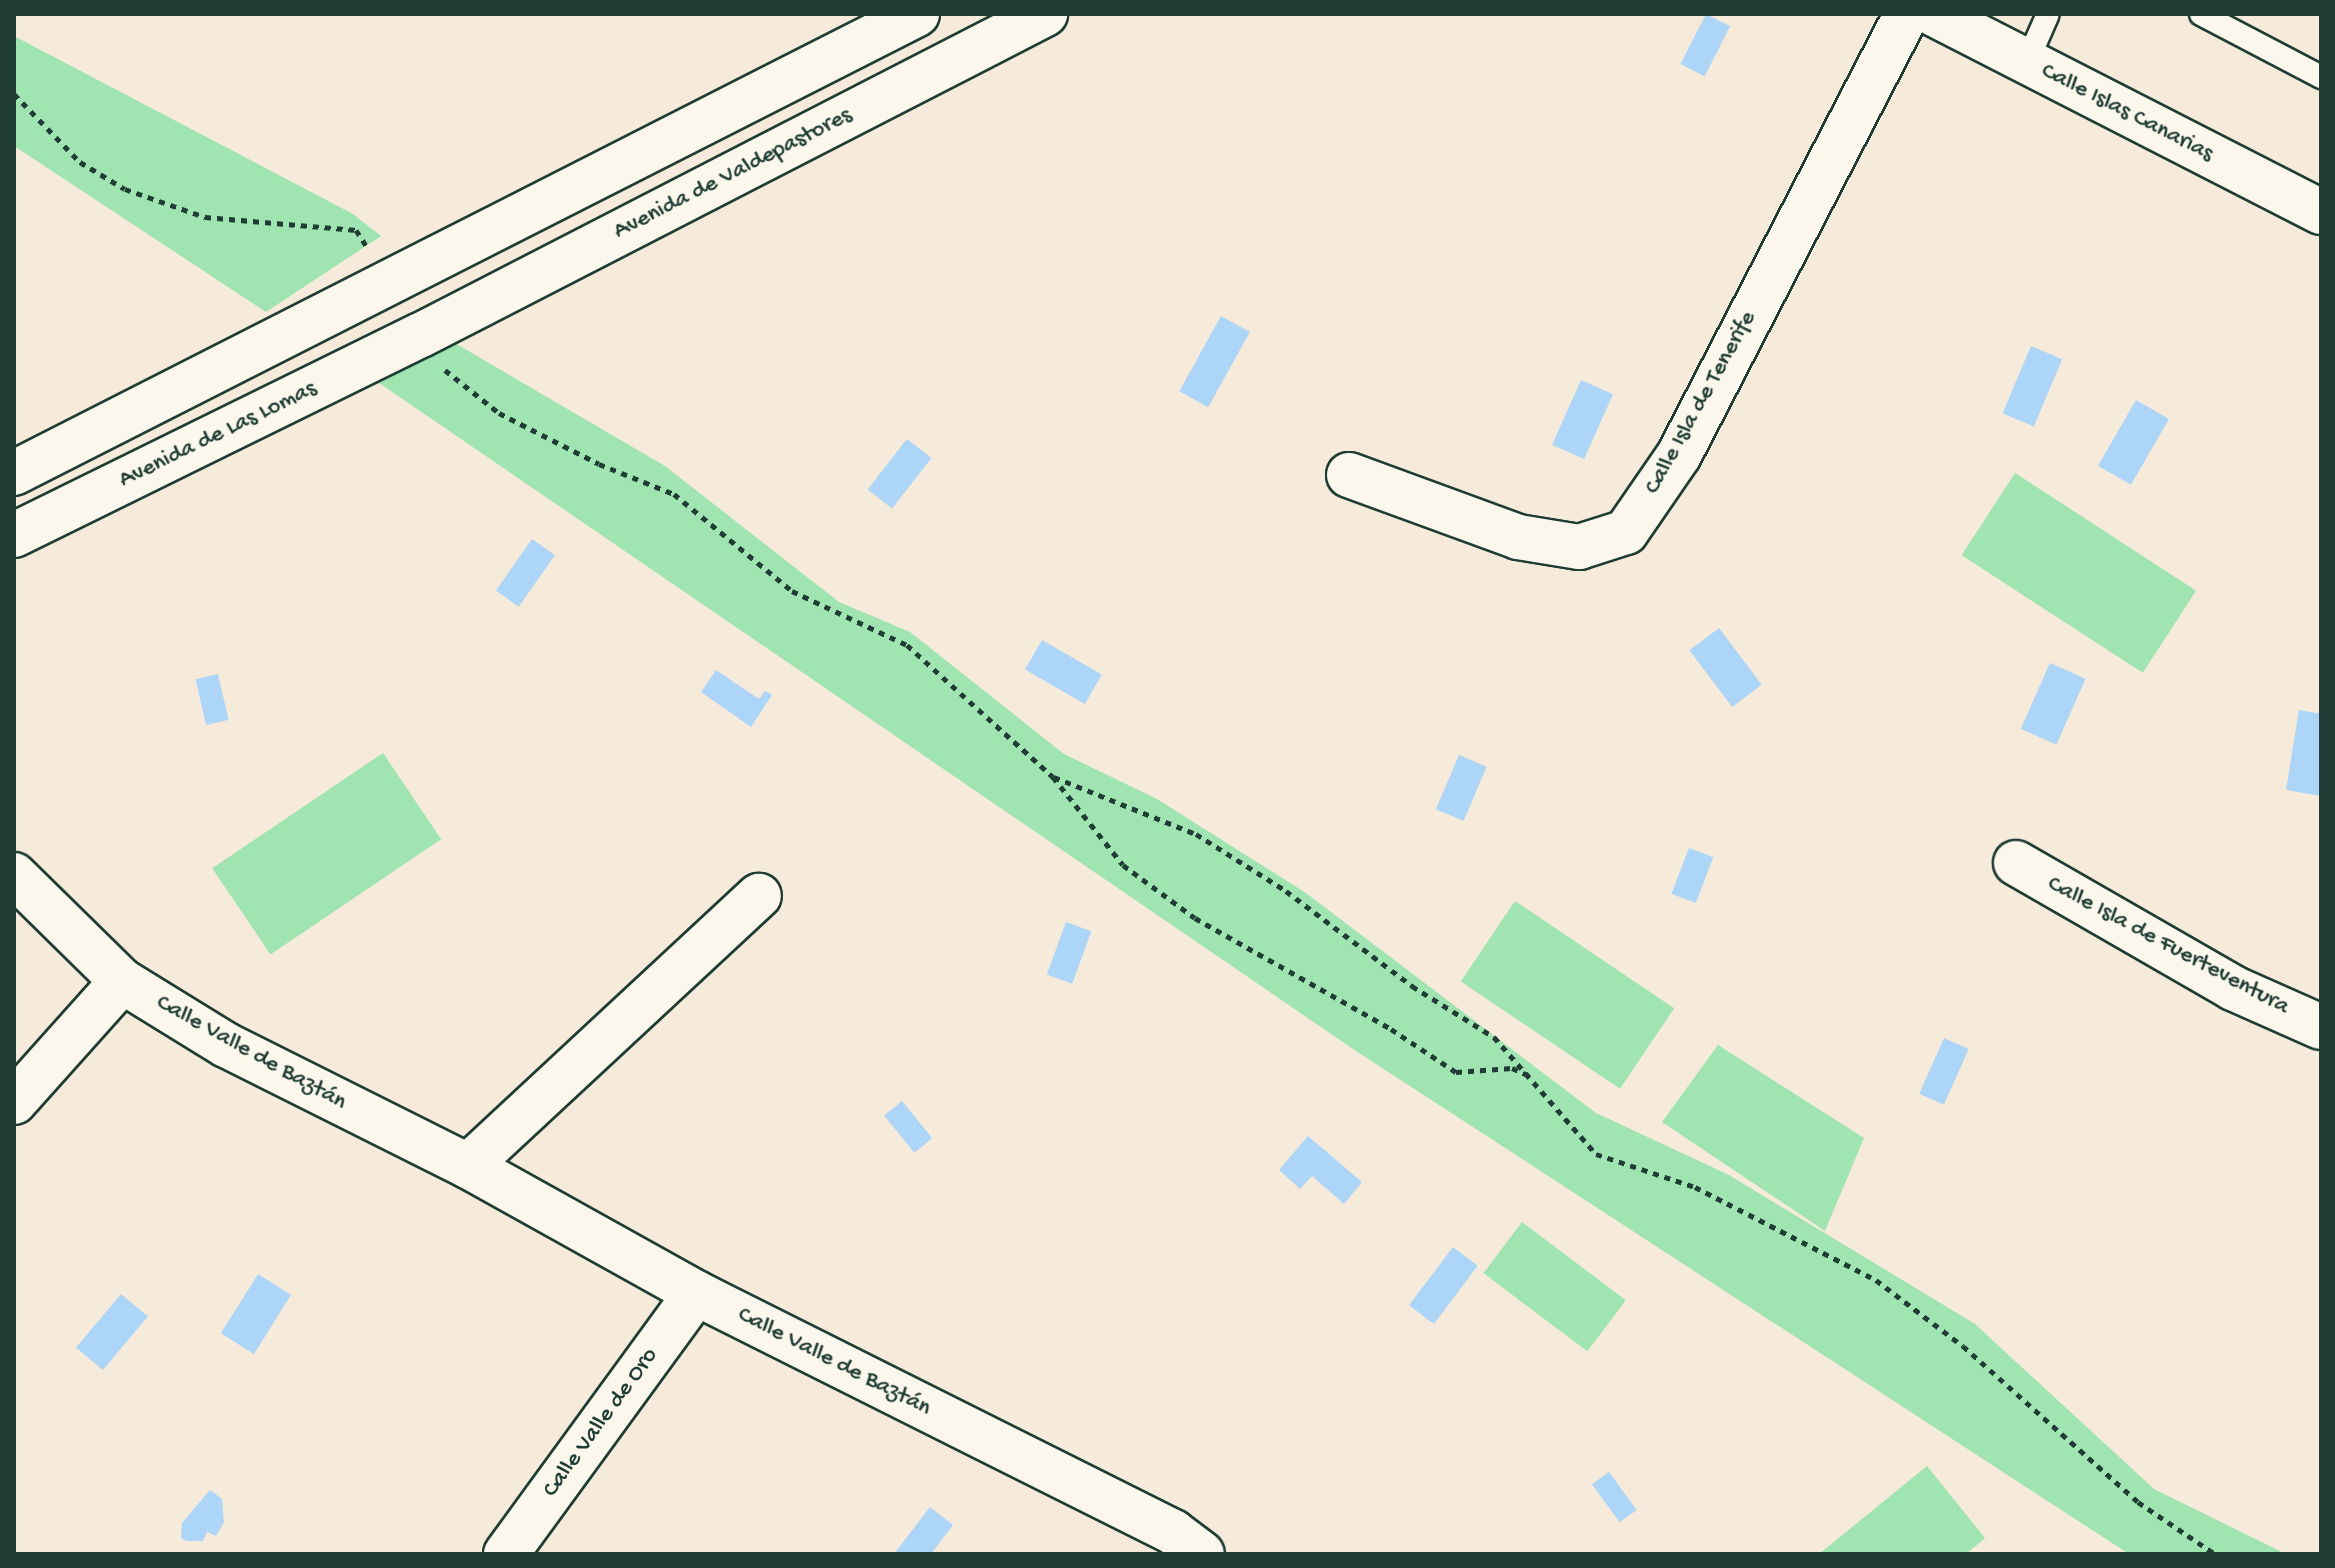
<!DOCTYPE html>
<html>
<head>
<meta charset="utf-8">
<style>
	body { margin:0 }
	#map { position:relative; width:2335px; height:1568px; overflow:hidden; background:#f6eada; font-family:"Gochi Hand",sans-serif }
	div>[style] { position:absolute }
	.green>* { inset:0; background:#9fe4b1; transform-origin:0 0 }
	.water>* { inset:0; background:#add5f7; transform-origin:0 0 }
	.path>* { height:5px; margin-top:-2.5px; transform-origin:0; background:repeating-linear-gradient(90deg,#1f3d34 0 6px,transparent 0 12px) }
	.roads { filter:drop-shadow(2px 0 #1f3d34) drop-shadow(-2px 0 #1f3d34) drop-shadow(0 2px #1f3d34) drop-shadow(0 -2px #1f3d34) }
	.lane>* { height:22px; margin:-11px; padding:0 11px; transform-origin:11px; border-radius:11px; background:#fbf7ec }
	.street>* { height:44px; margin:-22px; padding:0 22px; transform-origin:22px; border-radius:22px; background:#fbf7ec }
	span { translate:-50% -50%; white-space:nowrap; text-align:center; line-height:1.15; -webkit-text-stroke:6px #fbf7ec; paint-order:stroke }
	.street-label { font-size:24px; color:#1f3d34 }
	.frame { position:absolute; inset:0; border:16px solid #1f3d34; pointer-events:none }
</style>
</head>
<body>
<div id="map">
	<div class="green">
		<i style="clip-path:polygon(14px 36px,353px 214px,381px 236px,266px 312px,14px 146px)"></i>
		<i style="clip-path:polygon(453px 342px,665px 466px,839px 602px,910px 632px,1064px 754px,1157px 799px,1306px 893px,1596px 1113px,1729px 1175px,1975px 1324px,2154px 1489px,2286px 1554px,2129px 1554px,1356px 1051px,379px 383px)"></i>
		<i style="left:2015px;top:473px;width:216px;height:98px;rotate:33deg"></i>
		<i style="left:383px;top:753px;width:104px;height:206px;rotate:56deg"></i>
		<i style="left:1515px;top:901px;width:192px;height:97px;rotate:34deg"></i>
		<i style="clip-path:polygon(1718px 1045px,1864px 1138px,1825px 1231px,1662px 1122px)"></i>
		<i style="left:1522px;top:1222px;width:130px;height:64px;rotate:37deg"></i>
		<i style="clip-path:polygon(1927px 1466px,1985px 1538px,1966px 1554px,1819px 1554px)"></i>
	</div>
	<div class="water">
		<i style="left:1706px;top:14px;width:27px;height:56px;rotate:27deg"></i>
		<i style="left:1221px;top:316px;width:33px;height:86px;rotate:29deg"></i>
		<i style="left:2031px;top:346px;width:34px;height:73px;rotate:23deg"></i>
		<i style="left:1581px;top:380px;width:35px;height:71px;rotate:24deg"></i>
		<i style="left:2136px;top:400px;width:38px;height:76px;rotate:30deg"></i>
		<i style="left:907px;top:439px;width:31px;height:64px;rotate:38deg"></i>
		<i style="left:532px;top:539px;width:28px;height:63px;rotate:35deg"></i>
		<i style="left:1719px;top:628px;width:71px;height:37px;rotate:53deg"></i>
		<i style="left:1042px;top:640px;width:69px;height:34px;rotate:30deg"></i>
		<i style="left:2050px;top:663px;width:39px;height:72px;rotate:24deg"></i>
		<i style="clip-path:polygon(716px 670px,759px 699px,765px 691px,772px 695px,751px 727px,701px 692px)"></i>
		<i style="left:218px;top:674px;width:47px;height:23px;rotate:77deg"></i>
		<i style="clip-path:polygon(2299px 710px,2321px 714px,2321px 796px,2286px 790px)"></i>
		<i style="left:1459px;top:755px;width:30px;height:59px;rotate:23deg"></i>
		<i style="left:1689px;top:848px;width:26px;height:49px;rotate:21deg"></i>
		<i style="left:1066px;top:922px;width:27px;height:56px;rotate:20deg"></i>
		<i style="left:1944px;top:1038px;width:27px;height:61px;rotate:24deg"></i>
		<i style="left:902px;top:1101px;width:48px;height:23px;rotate:51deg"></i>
		<i style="clip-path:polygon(1308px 1136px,1362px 1182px,1344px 1204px,1312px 1176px,1300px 1189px,1279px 1170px)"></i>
		<i style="left:1453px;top:1247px;width:31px;height:73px;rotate:37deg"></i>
		<i style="left:258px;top:1274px;width:39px;height:70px;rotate:32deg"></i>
		<i style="left:121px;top:1294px;width:35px;height:70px;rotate:40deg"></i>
		<i style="left:1609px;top:1472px;width:47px;height:21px;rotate:54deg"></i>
		<i style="clip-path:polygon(210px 1490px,222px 1499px,224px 1522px,216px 1536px,207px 1532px,203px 1541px,186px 1541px,181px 1538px,182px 1523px)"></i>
		<i style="clip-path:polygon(930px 1507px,953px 1525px,931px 1554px,894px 1554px)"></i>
	</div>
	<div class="path">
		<i style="left:14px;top:94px;width:95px;rotate:45.9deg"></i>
		<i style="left:80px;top:162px;width:52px;rotate:31deg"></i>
		<i style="left:125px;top:189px;width:85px;rotate:19.3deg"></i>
		<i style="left:205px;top:217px;width:152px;rotate:4.9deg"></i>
		<i style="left:356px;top:230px;width:20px;rotate:57deg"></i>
		<i style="left:445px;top:370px;width:69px;rotate:38.5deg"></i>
		<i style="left:499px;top:413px;width:112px;rotate:27deg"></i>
		<i style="left:599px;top:464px;width:81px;rotate:21.8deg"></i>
		<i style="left:674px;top:494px;width:153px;rotate:39.4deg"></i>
		<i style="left:792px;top:591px;width:127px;rotate:25.2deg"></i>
		<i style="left:907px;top:645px;width:197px;rotate:42.1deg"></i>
		<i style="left:1053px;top:777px;width:112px;rotate:51.5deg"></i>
		<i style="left:1123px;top:865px;width:89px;rotate:36.4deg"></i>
		<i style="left:1195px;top:918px;width:225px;rotate:29.5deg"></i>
		<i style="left:1391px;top:1029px;width:78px;rotate:33.5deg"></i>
		<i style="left:1456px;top:1072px;width:56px;rotate:-4.1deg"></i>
		<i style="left:1512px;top:1068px;width:17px;rotate:24deg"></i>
		<i style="left:1054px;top:777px;width:153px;rotate:21.9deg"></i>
		<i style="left:1196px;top:834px;width:107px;rotate:32.3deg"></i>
		<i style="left:1286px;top:891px;width:158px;rotate:37deg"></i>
		<i style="left:1412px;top:986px;width:97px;rotate:31.9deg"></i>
		<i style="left:1494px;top:1037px;width:155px;rotate:48.9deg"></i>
		<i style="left:1596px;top:1154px;width:104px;rotate:18.4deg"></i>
		<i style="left:1695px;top:1187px;width:203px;rotate:27.2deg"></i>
		<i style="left:1876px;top:1280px;width:109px;rotate:37.2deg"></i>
		<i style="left:1963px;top:1346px;width:234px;rotate:41.7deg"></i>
		<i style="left:2138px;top:1502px;width:93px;rotate:34deg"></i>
	</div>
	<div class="roads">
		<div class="lane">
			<i style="left:2201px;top:14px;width:136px;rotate:27.7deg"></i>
			<i style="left:2027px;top:62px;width:52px;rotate:-66.4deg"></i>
		</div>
		<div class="street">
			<i style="left:1934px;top:14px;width:435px;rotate:27.1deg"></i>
			<i style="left:14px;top:473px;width:1013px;rotate:-26.94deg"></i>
			<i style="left:1349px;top:475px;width:180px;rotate:20.1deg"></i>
			<i style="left:1518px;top:537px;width:62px;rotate:9.3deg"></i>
			<i style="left:1579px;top:547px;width:49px;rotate:-17.7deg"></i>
			<i style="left:1626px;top:532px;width:93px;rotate:-55.5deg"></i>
			<i style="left:1679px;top:455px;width:496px;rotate:-62.7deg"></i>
			<i style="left:14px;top:535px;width:453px;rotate:-26.2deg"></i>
			<i style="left:421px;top:335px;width:702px;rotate:-27.22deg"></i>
			<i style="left:2016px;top:863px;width:250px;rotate:29.9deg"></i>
			<i style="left:2233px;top:988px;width:96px;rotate:23.9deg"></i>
			<i style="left:14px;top:875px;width:151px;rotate:44.5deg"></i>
			<i style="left:122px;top:981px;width:122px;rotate:31.6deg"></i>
			<i style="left:226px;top:1045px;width:271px;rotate:26.6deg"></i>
			<i style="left:468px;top:1166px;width:261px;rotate:29.1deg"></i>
			<i style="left:696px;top:1293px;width:534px;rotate:26.61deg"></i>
			<i style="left:1173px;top:1532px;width:36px;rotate:37deg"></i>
			<i style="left:14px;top:1102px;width:162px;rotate:-48.2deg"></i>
			<i style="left:468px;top:1166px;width:397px;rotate:-42.9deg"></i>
			<i style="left:506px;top:1554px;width:323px;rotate:-53.9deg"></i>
		</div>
	</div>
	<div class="street-label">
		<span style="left:2127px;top:113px;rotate:27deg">Calle Islas Canarias</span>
		<span style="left:733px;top:174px;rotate:-27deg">Avenida de Valdepastores</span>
		<span style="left:1701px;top:403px;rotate:-61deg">Calle Isla de Tenerife</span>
		<span style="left:218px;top:435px;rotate:-26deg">Avenida de Las Lomas</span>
		<span style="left:2168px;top:946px;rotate:28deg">Calle Isla de Fuerteventura</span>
		<span style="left:251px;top:1053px;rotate:29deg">Calle Valle de Baztán</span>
		<span style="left:834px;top:1362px;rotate:27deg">Calle Valle de Baztán</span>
		<span style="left:601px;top:1423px;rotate:-54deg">Calle Valle de Oro</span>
	</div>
	<div class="frame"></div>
</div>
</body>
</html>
